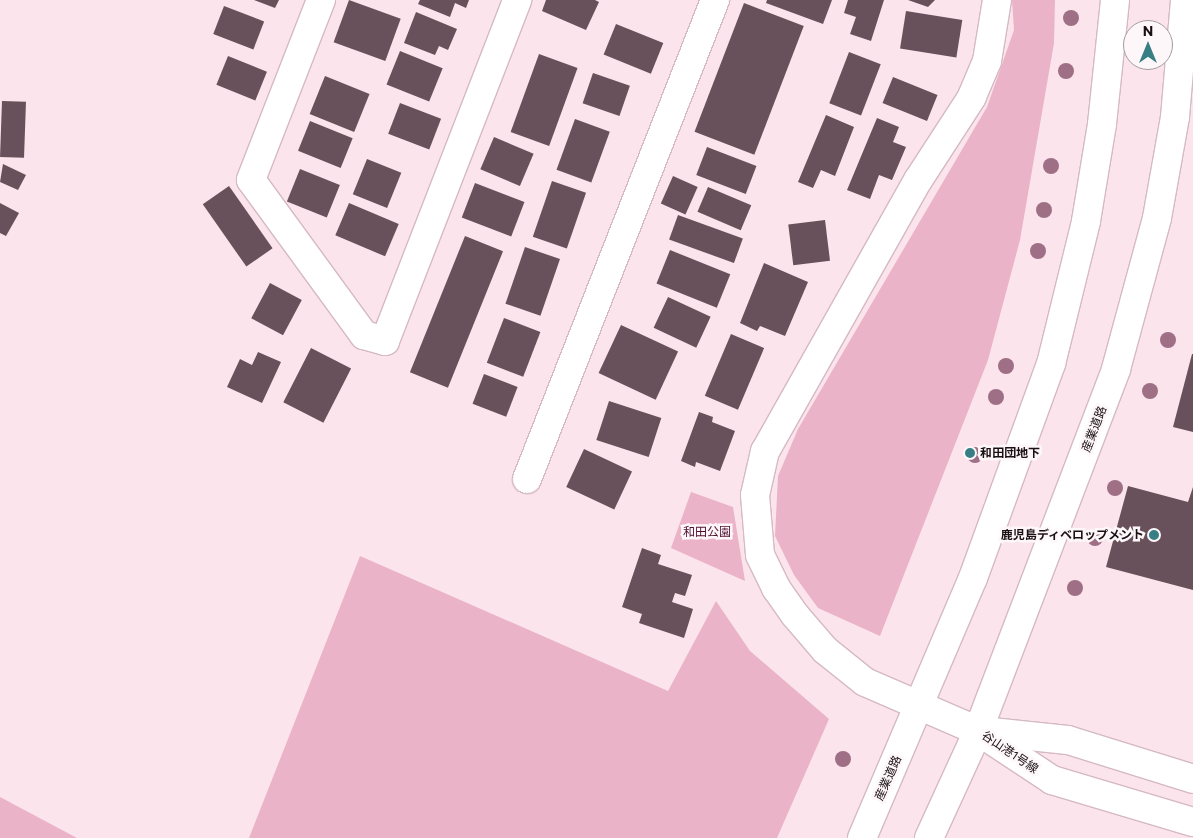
<!DOCTYPE html>
<html>
<head>
<meta charset="utf-8">
<style>
	body { margin:0 }
	#map { position:relative; width:1193px; height:838px; overflow:hidden; background:#fbe4ec; font-family:Commissioner,"Noto Sans JP",sans-serif }
	div>[style] { position:absolute }
	.green>* { inset:0; background:#ebb3c8 }
	.building>* { inset:0; background:#68515a; transform-origin:0 0 }
	.roads { filter:drop-shadow(1px 0 #d5b9c3) drop-shadow(-1px 0 #d5b9c3) drop-shadow(0 1px #d5b9c3) drop-shadow(0 -1px #d5b9c3) }
	.minor>* { height:28px; margin:-14px; padding:0 14px; transform-origin:14px; border-radius:14px; background:#fff }
	.major>* { height:28px; margin:-14px; padding:0 14px; transform-origin:14px; border-radius:14px; background:#fff }
	.trees>* { width:16px; height:16px; margin:-8px; border-radius:50%; background:#9e6f85 }
	.dots>* { width:14px; height:14px; translate:-50% -50%; box-sizing:border-box; border:2px solid #fdf7f9; border-radius:50% }
	span { translate:-50% -50%; white-space:nowrap; text-align:center; line-height:1.15; -webkit-text-stroke:5px #fdf7f9; paint-order:stroke }
	.street-label { font-size:12px; color:#1a1014 }
	.poi-label { font-size:12px; color:#1a1014; font-weight:700 }
	.left { translate:0 -50%; text-align:left }
	.right { translate:-100% -50%; text-align:right }
	.park-label { font-size:12px; color:#510f31 }
	.north { position:absolute; left:1123px; top:20px; width:50px; height:50px; box-sizing:border-box; background:#fdf7f9; border:1px solid #a29b9d; border-radius:50%; rotate:0deg; font-size:14px; font-weight:700; line-height:20px; text-align:center; color:#1a1014 }
	.north::after { content:''; display:block; margin:auto; width:18px; height:22px; background:#367f85; clip-path:polygon(50% 0,100% 100%,50% 72%,0 100%) }
</style>
</head>
<body>
<div id="map">
	<div class="green">
		<i style="clip-path:polygon(1012px 0,1055px 0,1054px 43px,1020px 240px,988px 360px,880px 636px,818px 608px,794px 575px,775px 536px,778px 476px,798px 429px,987px 107px,1014px 30px)"></i>
		<i style="clip-path:polygon(691px 492px,733px 507px,745px 581px,671px 548px)"></i>
		<i style="clip-path:polygon(360px 556px,668px 691px,716px 601px,750px 651px,829px 719px,777px 838px,249px 838px)"></i>
		<i style="clip-path:polygon(0 797px,77px 838px,0 838px)"></i>
	</div>
	<div class="building">
		<i style="clip-path:polygon(254px 0,279px 0,275px 8px)"></i>
		<i style="left:349px;top:0;width:55px;height:45px;rotate:20deg"></i>
		<i style="clip-path:polygon(420px 0,469px 0,466px 8px,455px 3px,450px 17px,418px 4px)"></i>
		<i style="clip-path:polygon(546px 0,595px 0,599px 2px,586px 30px,542px 11px)"></i>
		<i style="clip-path:polygon(767px 0,832px 0,823px 24px,766px 3px)"></i>
		<i style="clip-path:polygon(848px 0,884px 0,871px 41px,850px 34px,856px 17px,844px 13px)"></i>
		<i style="clip-path:polygon(908px 0,935px 0,928px 7px)"></i>
		<i style="left:744px;top:3px;width:64px;height:138px;rotate:21deg"></i>
		<i style="left:224px;top:6px;width:43px;height:30px;rotate:21deg"></i>
		<i style="left:906px;top:11px;width:57px;height:38px;rotate:9deg"></i>
		<i style="clip-path:polygon(416px 12px,457px 29px,448px 50px,439px 46px,435px 55px,404px 43px)"></i>
		<i style="left:616px;top:24px;width:51px;height:33px;rotate:22deg"></i>
		<i style="left:400px;top:51px;width:46px;height:36px;rotate:22deg"></i>
		<i style="left:849px;top:52px;width:34px;height:55px;rotate:21deg"></i>
		<i style="left:539px;top:54px;width:41px;height:83px;rotate:20deg"></i>
		<i style="left:228px;top:56px;width:42px;height:31px;rotate:22deg"></i>
		<i style="left:593px;top:73px;width:39px;height:32px;rotate:19deg"></i>
		<i style="left:325px;top:76px;width:48px;height:41px;rotate:22deg"></i>
		<i style="left:893px;top:77px;width:48px;height:28px;rotate:22deg"></i>
		<i style="left:2px;top:101px;width:24px;height:56px;rotate:2deg"></i>
		<i style="left:400px;top:103px;width:44px;height:33px;rotate:21deg"></i>
		<i style="clip-path:polygon(826px 115px,854px 127px,835px 176px,821px 170px,813px 188px,798px 182px)"></i>
		<i style="clip-path:polygon(877px 118px,899px 127px,893px 142px,906px 147px,892px 180px,879px 175px,870px 199px,847px 190px)"></i>
		<i style="left:575px;top:119px;width:37px;height:54px;rotate:20deg"></i>
		<i style="left:310px;top:121px;width:46px;height:32px;rotate:22deg"></i>
		<i style="left:494px;top:137px;width:43px;height:35px;rotate:23deg"></i>
		<i style="left:707px;top:147px;width:53px;height:30px;rotate:21deg"></i>
		<i style="left:367px;top:159px;width:37px;height:38px;rotate:22deg"></i>
		<i style="clip-path:polygon(3px 164px,26px 175px,18px 190px,0 182px)"></i>
		<i style="left:300px;top:169px;width:43px;height:35px;rotate:22deg"></i>
		<i style="left:673px;top:176px;width:27px;height:30px;rotate:24deg"></i>
		<i style="left:552px;top:181px;width:36px;height:59px;rotate:19deg"></i>
		<i style="left:475px;top:183px;width:53px;height:37px;rotate:21deg"></i>
		<i style="left:229px;top:186px;width:76px;height:32px;rotate:55deg"></i>
		<i style="left:708px;top:187px;width:47px;height:27px;rotate:23deg"></i>
		<i style="clip-path:polygon(0 203px,19px 213px,6px 236px,0 233px)"></i>
		<i style="left:349px;top:203px;width:54px;height:35px;rotate:23deg"></i>
		<i style="left:678px;top:215px;width:69px;height:26px;rotate:20deg"></i>
		<i style="left:825px;top:220px;width:41px;height:37px;rotate:83deg"></i>
		<i style="left:465px;top:236px;width:41px;height:147px;rotate:22deg"></i>
		<i style="left:525px;top:247px;width:37px;height:60px;rotate:19deg"></i>
		<i style="left:670px;top:250px;width:65px;height:36px;rotate:22deg"></i>
		<i style="clip-path:polygon(764px 263px,808px 282px,785px 336px,760px 326px,757px 331px,740px 323px)"></i>
		<i style="left:270px;top:283px;width:36px;height:40px;rotate:28deg"></i>
		<i style="left:668px;top:297px;width:47px;height:34px;rotate:25deg"></i>
		<i style="left:504px;top:318px;width:39px;height:48px;rotate:21deg"></i>
		<i style="left:621px;top:325px;width:63px;height:53px;rotate:25deg"></i>
		<i style="left:731px;top:334px;width:36px;height:67px;rotate:23deg"></i>
		<i style="left:311px;top:348px;width:45px;height:61px;rotate:27deg"></i>
		<i style="clip-path:polygon(258px 352px,281px 362px,262px 403px,227px 387px,240px 359px,252px 365px)"></i>
		<i style="clip-path:polygon(1192px 354px,1193px 354px,1193px 432px,1173px 427px)"></i>
		<i style="left:484px;top:374px;width:36px;height:32px;rotate:21deg"></i>
		<i style="left:609px;top:401px;width:55px;height:41px;rotate:18deg"></i>
		<i style="clip-path:polygon(699px 412px,713px 417px,712px 422px,735px 431px,720px 471px,696px 462px,695px 467px,681px 461px)"></i>
		<i style="left:584px;top:449px;width:53px;height:42px;rotate:25deg"></i>
		<i style="clip-path:polygon(1128px 486px,1188px 502px,1193px 487px,1193px 590px,1106px 567px)"></i>
		<i style="clip-path:polygon(642px 548px,661px 555px,658px 564px,692px 575px,685px 596px,675px 593px,672px 602px,693px 609px,684px 638px,639px 623px,642px 614px,622px 607px)"></i>
	</div>
	<div class="roads">
		<div class="minor">
			<i style="left:321px;top:0;width:193px;rotate:111.3deg"></i>
			<i style="left:251px;top:180px;width:192px;rotate:53.9deg"></i>
			<i style="left:364px;top:335px;width:22px;rotate:16deg"></i>
			<i style="left:385px;top:341px;width:366px;rotate:-68.8deg"></i>
			<i style="left:997px;top:0;width:62px;rotate:99.3deg"></i>
			<i style="left:987px;top:61px;width:39px;rotate:113deg"></i>
			<i style="left:972px;top:97px;width:99px;rotate:123deg"></i>
			<i style="left:918px;top:180px;width:311px;rotate:119.4deg"></i>
			<i style="left:765px;top:451px;width:45px;rotate:102.8deg"></i>
			<i style="left:755px;top:495px;width:60px;rotate:85.2deg"></i>
			<i style="left:760px;top:555px;width:37px;rotate:64deg"></i>
			<i style="left:776px;top:588px;width:33px;rotate:55deg"></i>
			<i style="left:795px;top:615px;width:46px;rotate:49.4deg"></i>
			<i style="left:825px;top:650px;width:51px;rotate:38.7deg"></i>
			<i style="left:865px;top:682px;width:123px;rotate:23.4deg"></i>
			<i style="left:978px;top:731px;width:89px;rotate:33.5deg"></i>
			<i style="left:1052px;top:780px;width:147px;rotate:16.6deg"></i>
			<i style="left:527px;top:479px;width:515px;rotate:-68.57deg"></i>
			<i style="left:982px;top:731px;width:86px;rotate:6deg"></i>
			<i style="left:1068px;top:740px;width:131px;rotate:17.3deg"></i>
		</div>
		<div class="major">
			<i style="left:862px;top:838px;width:283px;rotate:-66.9deg"></i>
			<i style="left:973px;top:578px;width:228px;rotate:-70deg"></i>
			<i style="left:1051px;top:364px;width:147px;rotate:-76.2deg"></i>
			<i style="left:1086px;top:221px;width:98px;rotate:-80.6deg"></i>
			<i style="left:1102px;top:124px;width:125px;rotate:-84deg"></i>
			<i style="left:929px;top:838px;width:118px;rotate:-65.4deg"></i>
			<i style="left:978px;top:731px;width:387px;rotate:-69.1deg"></i>
			<i style="left:1116px;top:369px;width:156px;rotate:-74.8deg"></i>
			<i style="left:1157px;top:218px;width:103px;rotate:-79.9deg"></i>
			<i style="left:1175px;top:117px;width:117px;rotate:-85.1deg"></i>
		</div>
	</div>
	<div class="trees">
		<i style="left:1071px;top:18px"></i>
		<i style="left:1066px;top:71px"></i>
		<i style="left:1051px;top:166px"></i>
		<i style="left:1044px;top:210px"></i>
		<i style="left:1038px;top:251px"></i>
		<i style="left:1168px;top:340px"></i>
		<i style="left:1006px;top:366px"></i>
		<i style="left:1150px;top:391px"></i>
		<i style="left:996px;top:397px"></i>
		<i style="left:975px;top:455px"></i>
		<i style="left:1115px;top:488px"></i>
		<i style="left:1095px;top:538px"></i>
		<i style="left:1075px;top:588px"></i>
		<i style="left:843px;top:759px"></i>
	</div>
	<div class="dots">
		<i style="left:970px;top:453px;background:#367f85"></i>
		<i style="left:1154px;top:535px;background:#367f85"></i>
	</div>
	<div class="street-label">
		<span style="left:1094px;top:429px;rotate:-69deg">産業道路</span>
		<span style="left:1010px;top:752px;rotate:34deg">谷山港1号線</span>
		<span style="left:888px;top:778px;rotate:-66deg">産業道路</span>
	</div>
	<div class="poi-label">
		<span class="left" style="left:980px;top:453px">和田団地下</span>
		<span class="right" style="left:1144px;top:535px">鹿児島ディベロップメント</span>
	</div>
	<div class="park-label">
		<span style="left:707px;top:532px">和田公園</span>
	</div>
	<div class="north">N</div>
</div>
</body>
</html>
